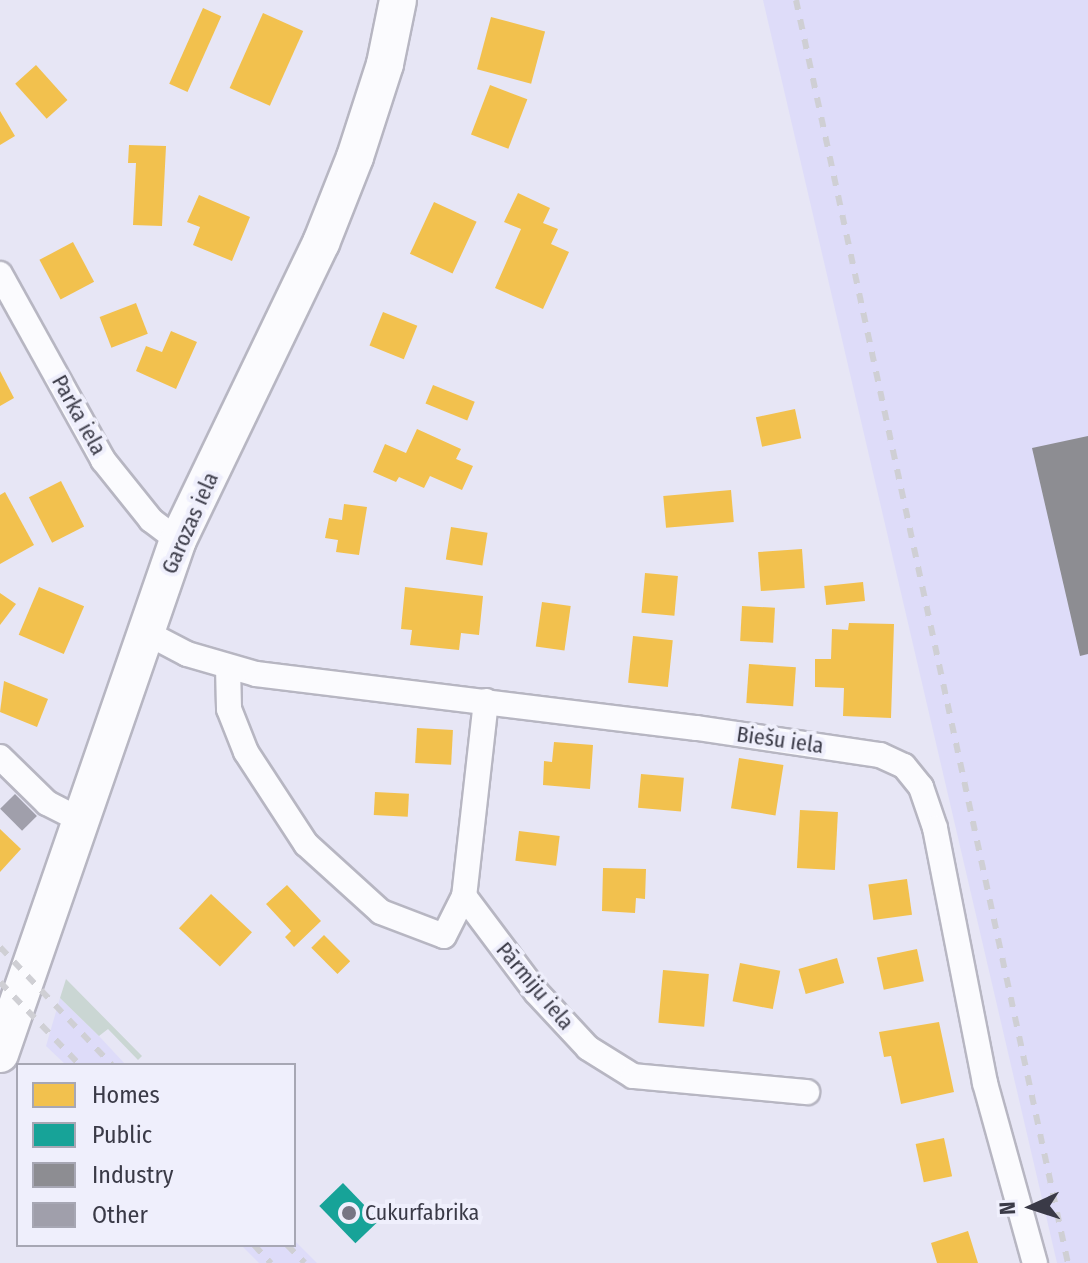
<!DOCTYPE html>
<html>
<head>
<meta charset="utf-8">
<style>
	body { margin:0 }
	#map { position:relative; width:1088px; height:1263px; overflow:hidden; background:#e7e6f5; font-family:"Fira Sans Condensed",sans-serif }
	div>[style] { position:absolute }
	.built>* { inset:0; background:#dedcf9 }
	.green>* { inset:0; background:#cad6d3 }
	.homes>* { inset:0; background:#f2c14e; transform-origin:0 0 }
	.public>* { inset:0; background:#17a398; transform-origin:0 0 }
	.industry>* { inset:0; background:#8d8d92 }
	.building>* { inset:0; background:#a09fab; transform-origin:0 0 }
	.roads { filter:drop-shadow(2px 0 #b7b6c2) drop-shadow(-2px 0 #b7b6c2) drop-shadow(0 2px #b7b6c2) drop-shadow(0 -2px #b7b6c2) }
	.street>* { height:24px; margin:-12px; padding:0 12px; transform-origin:12px; border-radius:12px; background:#fbfbfe }
	.secondary>* { height:36px; margin:-18px; padding:0 18px; transform-origin:18px; border-radius:18px; background:#fbfbfe }
	.rail>* { height:6px; margin-top:-3px; transform-origin:0; background:repeating-linear-gradient(90deg,#cfcfd4 0 10px,transparent 0 20px) }
	.dots>* { width:22px; height:22px; translate:-50% -50%; box-sizing:border-box; border:4px solid #efeffc; border-radius:50% }
	span { translate:-50% -50%; white-space:nowrap; text-align:center; line-height:1.15; -webkit-text-stroke:8px #efeffc; paint-order:stroke }
	.street-label { font-size:22px; color:#3a3a47 }
	.poi-label { font-size:22px; color:#3a3a47 }
	.left { translate:0 -50%; text-align:left }
	.legend { position:absolute; left:16px; top:1063px; width:280px; height:184px; box-sizing:border-box; background:#efeffc; border:2px solid #a7a7b4; margin:0; padding:10px 14px; list-style:none; font-size:24px; color:#3a3a47 }
	.legend li { display:flex; align-items:center; gap:16px; height:40px }
	.legend b { width:40px; border:2px solid #a7a7b4 }
	.north { position:absolute; left:992px; top:1167px; width:80px; height:80px; -webkit-text-stroke:6px #efeffc; paint-order:stroke; rotate:267deg; font-size:22px; font-weight:700; line-height:32px; text-align:center; color:#3a3a47 }
	.north::after { content:''; display:block; margin:auto; width:28px; height:36px; background:#3a3a47; clip-path:polygon(50% 0,100% 100%,50% 72%,0 100%) }
</style>
</head>
<body>
<div id="map">
	<div class="built">
		<i style="clip-path:polygon(763px 0,1088px 0,1088px 1263px,1057px 1263px)"></i>
		<i style="clip-path:polygon(60px 998px,99px 1036px,126px 1065px,66px 1065px,46px 1046px)"></i>
		<i style="clip-path:polygon(294px 1240px,317px 1263px,259px 1263px,241px 1245px,294px 1245px)"></i>
	</div>
	<div class="green">
		<i style="clip-path:polygon(66px 979px,142px 1056px,138px 1060px,108px 1029px,99px 1036px,60px 998px)"></i>
	</div>
	<div class="homes">
		<i style="left:203px;top:8px;width:20px;height:83px;rotate:24deg"></i>
		<i style="left:263px;top:13px;width:44px;height:82px;rotate:24deg"></i>
		<i style="left:491px;top:17px;width:56px;height:54px;rotate:15deg"></i>
		<i style="left:36px;top:65px;width:47px;height:28px;rotate:48deg"></i>
		<i style="left:490px;top:85px;width:40px;height:53px;rotate:21deg"></i>
		<i style="clip-path:polygon(0 111px,15px 136px,0 145px)"></i>
		<i style="clip-path:polygon(129px 145px,166px 146px,162px 226px,133px 225px,136px 163px,128px 163px)"></i>
		<i style="clip-path:polygon(518px 193px,550px 208px,543px 223px,558px 229px,551px 244px,569px 252px,543px 309px,495px 288px,521px 229px,504px 222px)"></i>
		<i style="clip-path:polygon(199px 195px,250px 217px,232px 261px,193px 245px,200px 227px,187px 222px)"></i>
		<i style="left:434px;top:202px;width:47px;height:57px;rotate:25deg"></i>
		<i style="left:73px;top:242px;width:45px;height:38px;rotate:62deg"></i>
		<i style="left:136px;top:303px;width:33px;height:39px;rotate:69deg"></i>
		<i style="left:383px;top:312px;width:37px;height:36px;rotate:22deg"></i>
		<i style="clip-path:polygon(171px 331px,197px 342px,176px 389px,136px 371px,146px 346px,162px 352px)"></i>
		<i style="clip-path:polygon(0 371px,14px 398px,0 406px)"></i>
		<i style="left:433px;top:385px;width:45px;height:20px;rotate:22deg"></i>
		<i style="left:795px;top:409px;width:30px;height:40px;rotate:78deg"></i>
		<i style="clip-path:polygon(417px 429px,461px 449px,456px 459px,473px 466px,462px 490px,430px 476px,424px 488px,399px 477px,396px 482px,373px 472px,385px 444px,406px 453px)"></i>
		<i style="left:61px;top:481px;width:51px;height:36px;rotate:63deg"></i>
		<i style="left:731px;top:490px;width:32px;height:68px;rotate:85deg"></i>
		<i style="clip-path:polygon(5px 492px,34px 545px,0 564px,0 495px)"></i>
		<i style="clip-path:polygon(344px 504px,367px 507px,359px 555px,336px 552px,338px 540px,325px 538px,329px 518px,342px 520px)"></i>
		<i style="left:451px;top:527px;width:37px;height:33px;rotate:9deg"></i>
		<i style="left:802px;top:549px;width:39px;height:44px;rotate:86deg"></i>
		<i style="left:645px;top:573px;width:33px;height:40px;rotate:5deg"></i>
		<i style="left:863px;top:582px;width:19px;height:39px;rotate:84deg"></i>
		<i style="left:39px;top:587px;width:49px;height:52px;rotate:23deg"></i>
		<i style="clip-path:polygon(405px 587px,483px 596px,479px 635px,461px 633px,459px 650px,410px 645px,412px 630px,401px 629px)"></i>
		<i style="clip-path:polygon(0 593px,16px 604px,0 625px)"></i>
		<i style="left:542px;top:602px;width:29px;height:45px;rotate:8deg"></i>
		<i style="left:742px;top:606px;width:33px;height:35px;rotate:3deg"></i>
		<i style="clip-path:polygon(849px 623px,894px 624px,891px 718px,843px 716px,844px 688px,815px 687px,815px 659px,831px 659px,832px 629px,848px 630px)"></i>
		<i style="left:633px;top:636px;width:40px;height:47px;rotate:6deg"></i>
		<i style="left:749px;top:664px;width:47px;height:39px;rotate:4deg"></i>
		<i style="clip-path:polygon(4px 681px,48px 699px,37px 727px,0 712px)"></i>
		<i style="left:417px;top:728px;width:36px;height:35px;rotate:3deg"></i>
		<i style="clip-path:polygon(554px 742px,593px 745px,590px 789px,543px 785px,544px 761px,552px 762px)"></i>
		<i style="left:739px;top:758px;width:45px;height:51px;rotate:9deg"></i>
		<i style="left:641px;top:774px;width:43px;height:34px;rotate:5deg"></i>
		<i style="left:375px;top:792px;width:34px;height:23px;rotate:3deg"></i>
		<i style="left:800px;top:810px;width:38px;height:58px;rotate:3deg"></i>
		<i style="clip-path:polygon(0 829px,21px 849px,0 872px)"></i>
		<i style="left:519px;top:831px;width:41px;height:30px;rotate:7deg"></i>
		<i style="clip-path:polygon(603px 868px,646px 869px,645px 899px,636px 898px,635px 913px,602px 911px)"></i>
		<i style="left:907px;top:879px;width:36px;height:39px;rotate:82deg"></i>
		<i style="clip-path:polygon(287px 885px,321px 921px,294px 947px,285px 937px,291px 931px,266px 904px)"></i>
		<i style="left:211px;top:894px;width:56px;height:47px;rotate:43deg"></i>
		<i style="left:324px;top:935px;width:37px;height:18px;rotate:45deg"></i>
		<i style="left:917px;top:949px;width:33px;height:41px;rotate:78deg"></i>
		<i style="left:837px;top:958px;width:26px;height:40px;rotate:74deg"></i>
		<i style="left:740px;top:963px;width:41px;height:39px;rotate:11deg"></i>
		<i style="left:663px;top:970px;width:46px;height:53px;rotate:5deg"></i>
		<i style="clip-path:polygon(939px 1022px,954px 1092px,901px 1104px,891px 1056px,884px 1057px,879px 1032px)"></i>
		<i style="left:944px;top:1138px;width:39px;height:29px;rotate:78deg"></i>
		<i style="clip-path:polygon(968px 1231px,978px 1263px,937px 1263px,931px 1243px)"></i>
	</div>
	<div class="public">
		<i style="left:343px;top:1183px;width:52px;height:33px;rotate:46deg"></i>
	</div>
	<div class="industry">
		<i style="clip-path:polygon(1088px 436px,1088px 654px,1080px 656px,1032px 448px)"></i>
	</div>
	<div class="building">
		<i style="left:15px;top:794px;width:31px;height:21px;rotate:45deg"></i>
	</div>
	<div class="roads">
		<div class="street">
			<i style="left:0;top:274px;width:213px;rotate:61deg"></i>
			<i style="left:103px;top:460px;width:77px;rotate:51.3deg"></i>
			<i style="left:151px;top:520px;width:34px;rotate:37deg"></i>
			<i style="left:147px;top:633px;width:45px;rotate:27.7deg"></i>
			<i style="left:187px;top:654px;width:72px;rotate:16.2deg"></i>
			<i style="left:256px;top:674px;width:444px;rotate:7deg"></i>
			<i style="left:697px;top:728px;width:185px;rotate:8.4deg"></i>
			<i style="left:880px;top:755px;width:26px;rotate:25deg"></i>
			<i style="left:904px;top:766px;width:27px;rotate:51deg"></i>
			<i style="left:921px;top:787px;width:43px;rotate:71.1deg"></i>
			<i style="left:935px;top:828px;width:260px;rotate:78.9deg"></i>
			<i style="left:985px;top:1083px;width:187px;rotate:74.5deg"></i>
			<i style="left:228px;top:667px;width:42px;rotate:88.6deg"></i>
			<i style="left:229px;top:709px;width:46px;rotate:68.4deg"></i>
			<i style="left:246px;top:752px;width:110px;rotate:56.9deg"></i>
			<i style="left:306px;top:844px;width:101px;rotate:42.2deg"></i>
			<i style="left:381px;top:912px;width:67px;rotate:20.9deg"></i>
			<i style="left:444px;top:936px;width:45px;rotate:-63.4deg"></i>
			<i style="left:486px;top:701px;width:196px;rotate:96.4deg"></i>
			<i style="left:464px;top:896px;width:120px;rotate:53.1deg"></i>
			<i style="left:536px;top:992px;width:76px;rotate:47.1deg"></i>
			<i style="left:588px;top:1048px;width:53px;rotate:31.9deg"></i>
			<i style="left:633px;top:1076px;width:175px;rotate:5.3deg"></i>
			<i style="left:0;top:757px;width:66px;rotate:44.4deg"></i>
			<i style="left:47px;top:803px;width:36px;rotate:27deg"></i>
		</div>
		<div class="secondary">
			<i style="left:0;top:1054px;width:544px;rotate:-70.9deg"></i>
			<i style="left:178px;top:540px;width:330px;rotate:-64.3deg"></i>
			<i style="left:321px;top:243px;width:92px;rotate:-68.4deg"></i>
			<i style="left:355px;top:157px;width:98px;rotate:-72.1deg"></i>
			<i style="left:385px;top:64px;width:65px;rotate:-78.5deg"></i>
		</div>
	</div>
	<div class="rail">
		<i style="left:796px;top:0;width:1292px;rotate:77.85deg"></i>
		<i style="left:0;top:947px;width:163px;rotate:46.5deg"></i>
		<i style="left:0;top:982px;width:115px;rotate:46.1deg"></i>
		<i style="left:254px;top:1245px;width:25px;rotate:47deg"></i>
		<i style="left:287px;top:1245px;width:25px;rotate:45deg"></i>
	</div>
	<div class="dots">
		<i style="left:349px;top:1213px;background:#777684"></i>
	</div>
	<div class="street-label">
		<span style="left:79px;top:415px;rotate:61deg">Parka iela</span>
		<span style="left:190px;top:523px;rotate:-66deg">Garozas iela</span>
		<span style="left:780px;top:740px;rotate:8deg">Biešu iela</span>
		<span style="left:535px;top:986px;rotate:50deg">Pārmiju iela</span>
	</div>
	<div class="poi-label">
		<span class="left" style="left:365px;top:1213px">Cukurfabrika</span>
	</div>
	<ul class="legend">
	<li><b style="height:22px;background:#f2c14e"></b>Homes</li>
	<li><b style="height:22px;background:#17a398"></b>Public</li>
	<li><b style="height:22px;background:#8d8d92"></b>Industry</li>
	<li><b style="height:22px;background:#a09fab"></b>Other</li>
	</ul>
	<div class="north">N</div>
</div>
</body>
</html>
